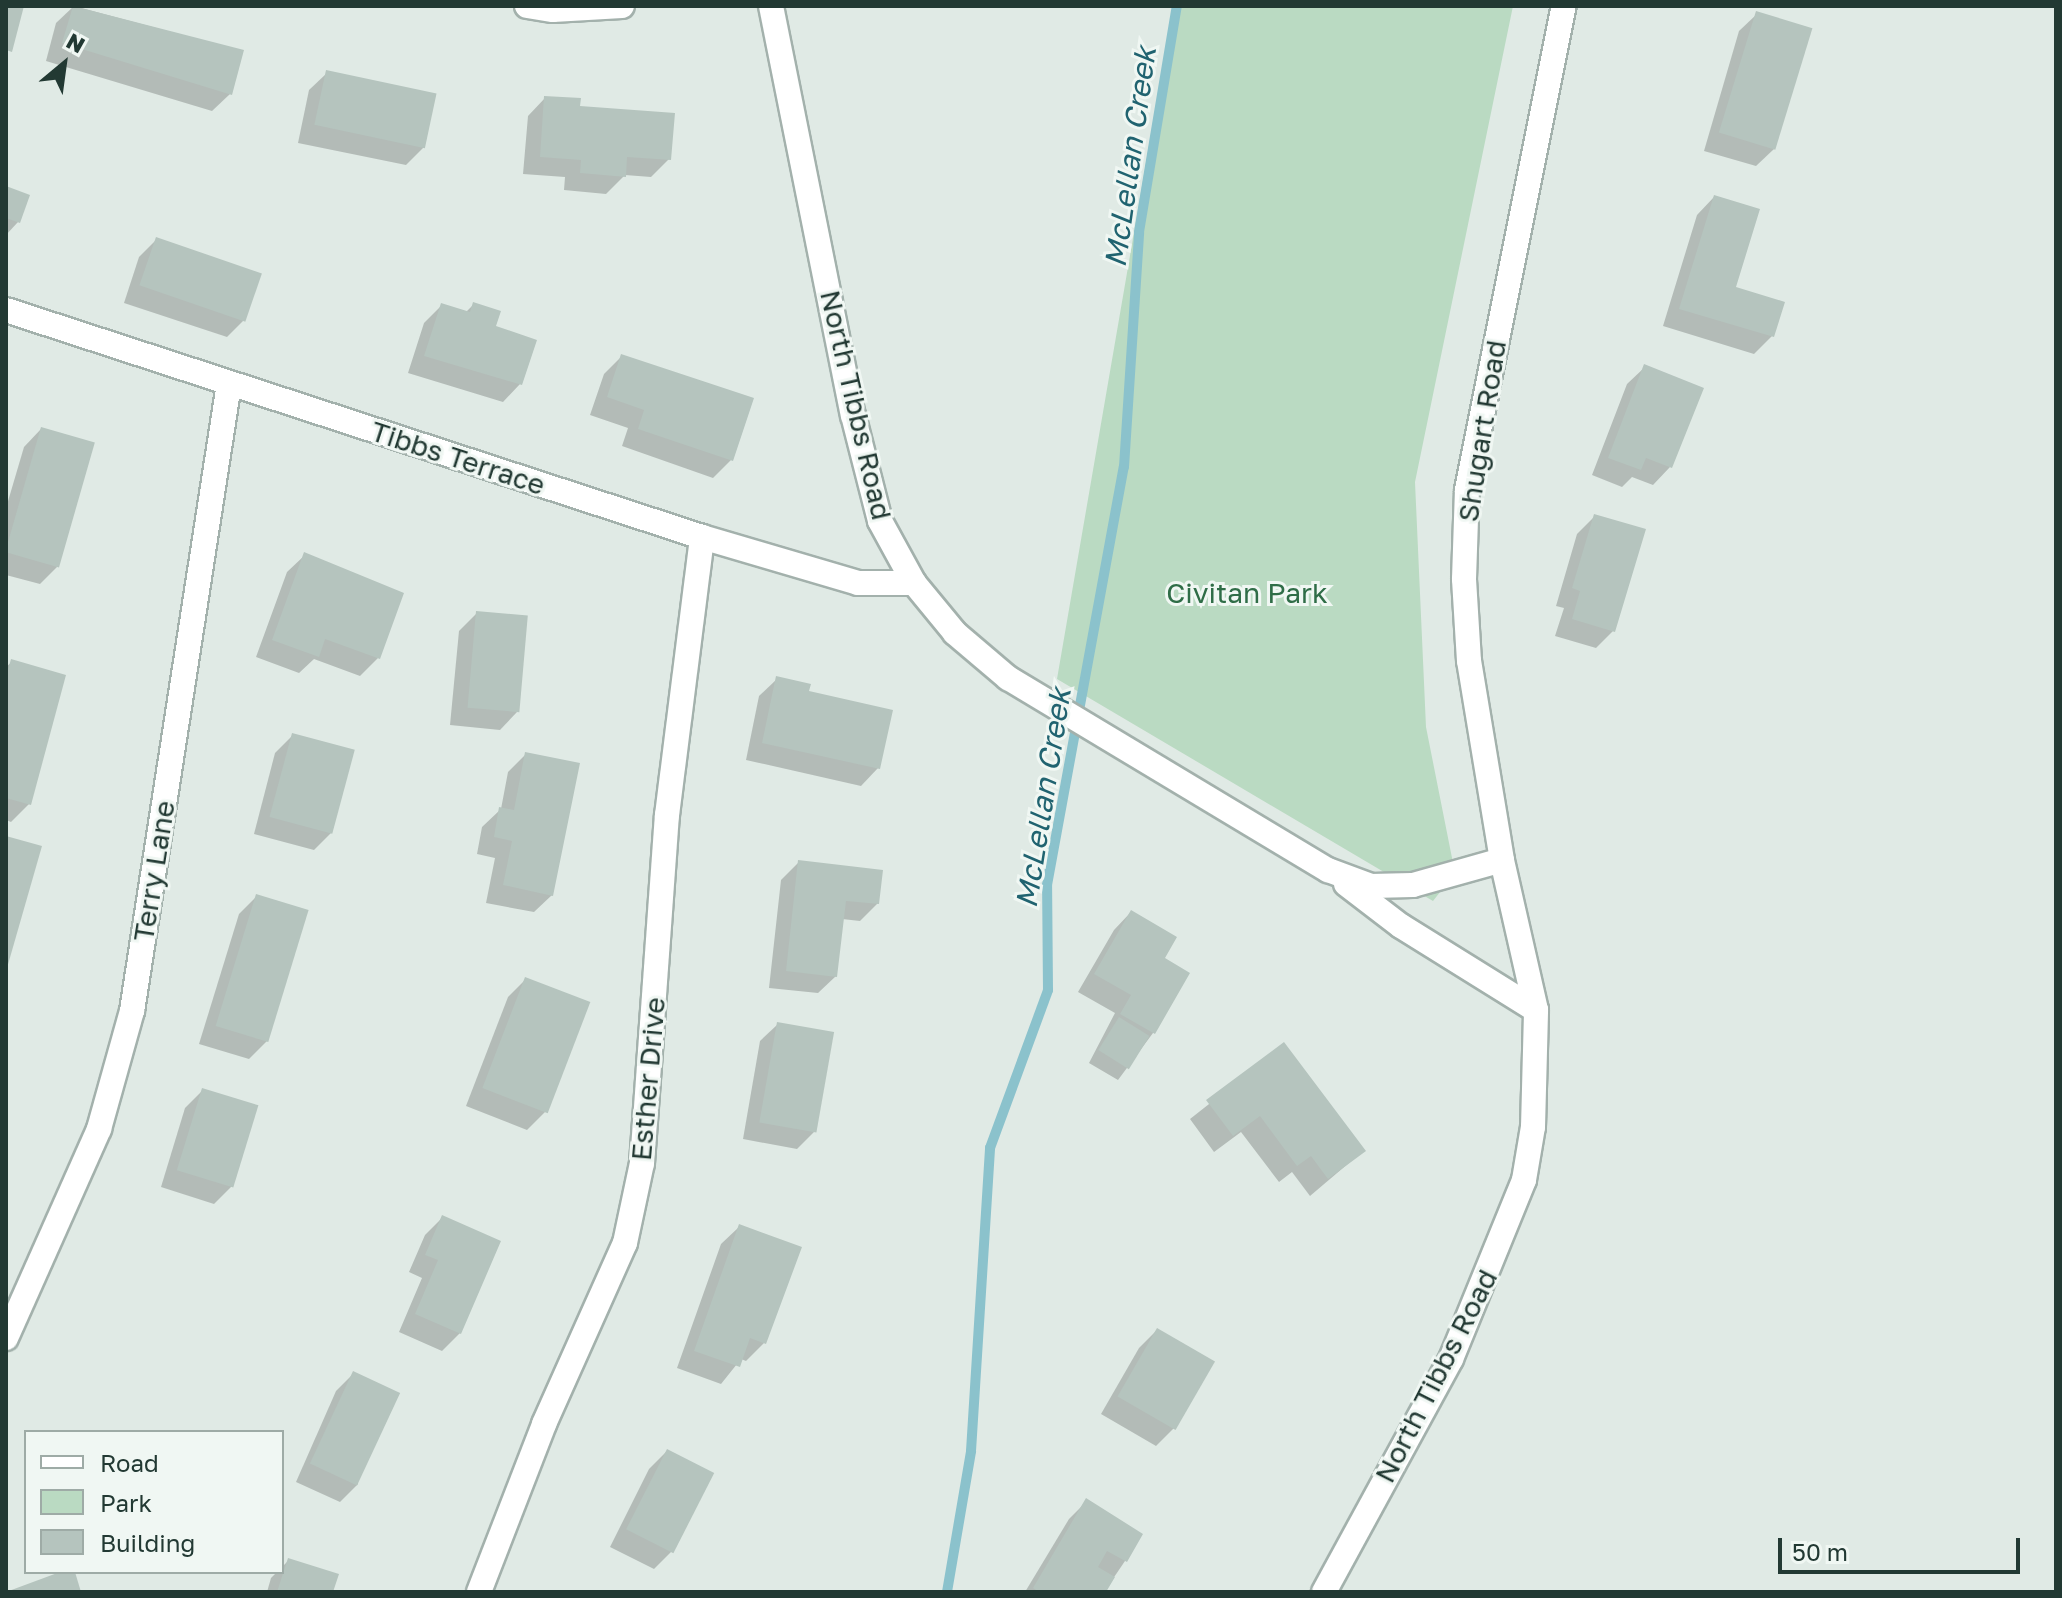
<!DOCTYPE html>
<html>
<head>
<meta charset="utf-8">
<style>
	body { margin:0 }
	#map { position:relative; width:2062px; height:1598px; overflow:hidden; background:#e0eae5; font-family:"Golos Text",sans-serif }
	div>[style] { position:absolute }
	.green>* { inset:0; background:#badac2 }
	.shadow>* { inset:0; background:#0003 }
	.stream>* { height:10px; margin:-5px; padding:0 5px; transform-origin:5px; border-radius:5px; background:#8bc2cc }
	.building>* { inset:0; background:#b5c4be; transform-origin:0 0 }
	.roads { filter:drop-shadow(2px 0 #a3b1ac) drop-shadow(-2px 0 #a3b1ac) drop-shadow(0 2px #a3b1ac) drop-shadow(0 -2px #a3b1ac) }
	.street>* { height:24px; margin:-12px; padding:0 12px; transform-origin:12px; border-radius:12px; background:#fff }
	.secondary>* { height:24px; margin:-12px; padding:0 12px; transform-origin:12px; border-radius:12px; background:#fff }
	span { translate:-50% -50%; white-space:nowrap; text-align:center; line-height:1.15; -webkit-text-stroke:6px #f0f7f3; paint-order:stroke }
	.street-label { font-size:28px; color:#223933 }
	.park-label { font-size:28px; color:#2f6d47 }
	.water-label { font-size:30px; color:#206370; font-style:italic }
	.frame { position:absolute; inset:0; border:8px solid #223933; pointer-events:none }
	.legend { position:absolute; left:24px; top:1430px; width:260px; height:144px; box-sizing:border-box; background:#f0f7f3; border:2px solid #9eaba6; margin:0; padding:10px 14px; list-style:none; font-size:24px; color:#223933 }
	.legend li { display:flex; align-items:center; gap:16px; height:40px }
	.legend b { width:40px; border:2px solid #9eaba6 }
	.north { position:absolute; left:24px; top:24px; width:80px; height:80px; -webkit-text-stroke:6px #f0f7f3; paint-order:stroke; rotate:29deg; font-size:22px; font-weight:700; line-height:32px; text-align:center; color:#223933 }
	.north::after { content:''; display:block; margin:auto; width:28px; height:36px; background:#223933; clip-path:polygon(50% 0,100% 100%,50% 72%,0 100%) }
	.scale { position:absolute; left:1778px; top:1538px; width:242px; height:36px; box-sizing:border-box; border:4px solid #223933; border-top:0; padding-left:10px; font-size:24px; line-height:28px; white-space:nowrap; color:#223933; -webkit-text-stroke:6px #f0f7f3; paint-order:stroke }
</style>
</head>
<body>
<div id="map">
	<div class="green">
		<i style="clip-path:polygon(1173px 6px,1513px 6px,1415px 482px,1426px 727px,1455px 873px,1433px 901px,1057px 679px)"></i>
	</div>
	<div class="shadow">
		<i style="clip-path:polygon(74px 6px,242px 51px,230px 94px,212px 111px,46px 61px,56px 23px)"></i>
		<i style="clip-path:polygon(1757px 14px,1774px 149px,1756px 166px,1704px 151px,1739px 31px)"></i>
		<i style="clip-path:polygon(327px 73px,424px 147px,406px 165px,298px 143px,309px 90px)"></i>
		<i style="clip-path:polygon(545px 98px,578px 108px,669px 159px,651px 177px,625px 175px,606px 194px,564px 190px,565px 177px,523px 174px,528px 116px)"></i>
		<i style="clip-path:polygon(6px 188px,18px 222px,6px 235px)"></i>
		<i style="clip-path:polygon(1714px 197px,1733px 289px,1772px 336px,1754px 354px,1663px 326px,1697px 215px)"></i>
		<i style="clip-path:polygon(157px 239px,244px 320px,227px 337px,124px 303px,139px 257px)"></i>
		<i style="clip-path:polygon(474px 304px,493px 327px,520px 384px,503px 402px,408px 373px,424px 323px,442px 305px,465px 313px)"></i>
		<i style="clip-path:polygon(622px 356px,731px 460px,713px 478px,622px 446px,628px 428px,590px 415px,604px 374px)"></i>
		<i style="clip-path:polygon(1645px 367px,1670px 467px,1653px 485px,1632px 477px,1622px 487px,1592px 475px,1627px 384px)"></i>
		<i style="clip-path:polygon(41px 429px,57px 567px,40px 584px,6px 575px,6px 508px,24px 447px)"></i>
		<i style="clip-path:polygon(1595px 516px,1613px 631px,1596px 648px,1555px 636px,1564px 608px,1556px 606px,1577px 534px)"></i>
		<i style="clip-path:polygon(305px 555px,378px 658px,360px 676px,314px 659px,299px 673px,256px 657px,287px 572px)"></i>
		<i style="clip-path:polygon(477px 613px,517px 712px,500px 730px,450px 725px,459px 631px)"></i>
		<i style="clip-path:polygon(12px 662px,29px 804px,11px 822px,6px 820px,6px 667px)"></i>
		<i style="clip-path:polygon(777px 679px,807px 693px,878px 768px,861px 786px,746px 760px,759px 696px)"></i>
		<i style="clip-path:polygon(292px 736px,332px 832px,314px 850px,254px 834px,275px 753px)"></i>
		<i style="clip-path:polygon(526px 754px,552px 895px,534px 912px,486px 903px,495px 858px,477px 854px,482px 827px,501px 809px,508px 772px)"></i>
		<i style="clip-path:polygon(799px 862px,878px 903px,860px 921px,842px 919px,836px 976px,818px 993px,769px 988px,781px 880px)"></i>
		<i style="clip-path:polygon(257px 896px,267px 1041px,249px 1059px,199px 1044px,239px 914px)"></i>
		<i style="clip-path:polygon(1131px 912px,1162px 958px,1153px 1033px,1118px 1080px,1089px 1063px,1115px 1013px,1078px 992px,1114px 930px)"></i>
		<i style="clip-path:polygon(526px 979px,545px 1112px,527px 1130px,466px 1106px,508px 997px)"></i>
		<i style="clip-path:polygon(778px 1024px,815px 1131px,797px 1149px,743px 1139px,760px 1041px)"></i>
		<i style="clip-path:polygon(1284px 1045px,1363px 1151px,1310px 1196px,1292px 1172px,1279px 1182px,1241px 1132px,1214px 1152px,1190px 1119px)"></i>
		<i style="clip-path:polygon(203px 1090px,256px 1107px,232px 1186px,214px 1204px,161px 1187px,185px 1108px)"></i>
		<i style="clip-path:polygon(442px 1218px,460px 1333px,442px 1351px,399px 1332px,422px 1278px,409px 1272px,425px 1235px)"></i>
		<i style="clip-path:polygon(739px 1227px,764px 1343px,746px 1361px,741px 1359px,721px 1384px,677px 1368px,721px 1244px)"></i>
		<i style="clip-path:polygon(1157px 1330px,1174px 1428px,1156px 1446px,1101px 1414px,1139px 1348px)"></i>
		<i style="clip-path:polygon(353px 1374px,358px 1484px,340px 1502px,296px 1482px,336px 1391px)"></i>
		<i style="clip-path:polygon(667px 1451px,671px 1552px,654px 1569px,610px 1547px,649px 1469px)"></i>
		<i style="clip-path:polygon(1087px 1501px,1141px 1535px,1125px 1561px,1104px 1592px,1025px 1592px,1069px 1519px)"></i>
		<i style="clip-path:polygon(289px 1560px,331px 1592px,267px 1592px,271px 1578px)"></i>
	</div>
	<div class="stream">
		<i style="left:947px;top:1592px;width:143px;rotate:-80.3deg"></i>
		<i style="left:971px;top:1451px;width:304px;rotate:-86.4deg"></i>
		<i style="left:990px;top:1148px;width:168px;rotate:-69.8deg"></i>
		<i style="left:1048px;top:990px;width:105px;rotate:-90.5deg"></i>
		<i style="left:1047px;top:885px;width:425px;rotate:-79.6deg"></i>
		<i style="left:1124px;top:467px;width:235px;rotate:-86.3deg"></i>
		<i style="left:1139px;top:232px;width:229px;rotate:-80.5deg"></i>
	</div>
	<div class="building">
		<i style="clip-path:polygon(6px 6px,24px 6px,12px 52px,6px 50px)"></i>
		<i style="clip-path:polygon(73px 6px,244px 50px,232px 95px,62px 43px)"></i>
		<i style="left:1756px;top:11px;width:59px;height:127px;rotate:17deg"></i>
		<i style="left:326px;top:70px;width:113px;height:56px;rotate:12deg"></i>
		<i style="clip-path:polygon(544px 96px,581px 98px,580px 106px,675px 113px,671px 160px,627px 157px,626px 177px,580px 173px,581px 160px,540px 157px)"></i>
		<i style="clip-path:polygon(6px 186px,30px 195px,20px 223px,6px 218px)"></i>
		<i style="clip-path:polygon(1714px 195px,1760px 209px,1736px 287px,1785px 302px,1774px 337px,1679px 309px)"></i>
		<i style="left:156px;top:237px;width:112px;height:51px;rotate:19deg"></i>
		<i style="clip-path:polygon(473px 302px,501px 311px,496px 326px,537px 340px,522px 385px,424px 356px,441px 303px,470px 312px)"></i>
		<i style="clip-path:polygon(621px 354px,754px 398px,733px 461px,638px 429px,644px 410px,607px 397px)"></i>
		<i style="clip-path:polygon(1644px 364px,1704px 388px,1672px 468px,1646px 458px,1641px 470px,1608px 458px)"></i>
		<i style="left:41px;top:427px;width:56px;height:130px;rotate:16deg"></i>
		<i style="clip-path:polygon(1594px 514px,1646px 529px,1615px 632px,1572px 619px,1580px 591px,1572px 588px)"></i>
		<i style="clip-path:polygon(304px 552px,404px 593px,380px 659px,325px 639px,319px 657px,272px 640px)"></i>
		<i style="left:476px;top:611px;width:52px;height:97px;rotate:5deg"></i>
		<i style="clip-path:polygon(11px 659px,66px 675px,31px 805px,6px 798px,6px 677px)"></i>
		<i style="clip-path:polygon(776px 676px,811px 684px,809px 691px,893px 710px,880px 769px,762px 743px)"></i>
		<i style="left:292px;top:733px;width:65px;height:87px;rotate:15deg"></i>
		<i style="clip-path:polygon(525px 752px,580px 763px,553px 896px,503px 885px,512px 841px,494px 837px,499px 807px,514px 810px)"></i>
		<i style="clip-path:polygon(6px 836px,42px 846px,7px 968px,6px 968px)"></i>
		<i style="clip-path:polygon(798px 860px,883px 870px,879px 904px,846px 901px,837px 977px,786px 971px)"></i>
		<i style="left:256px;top:894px;width:55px;height:138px;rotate:17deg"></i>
		<i style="clip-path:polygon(1131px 910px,1177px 937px,1165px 958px,1190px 973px,1155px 1034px,1120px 1014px,1131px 995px,1094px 974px)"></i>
		<i style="left:525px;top:977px;width:70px;height:119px;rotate:21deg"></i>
		<i style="left:1119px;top:1017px;width:36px;height:39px;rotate:32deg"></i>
		<i style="left:777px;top:1022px;width:58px;height:102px;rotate:10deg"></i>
		<i style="clip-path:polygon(1284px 1042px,1366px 1151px,1328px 1179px,1311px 1156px,1297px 1166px,1260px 1116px,1233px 1136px,1206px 1100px)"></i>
		<i style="left:202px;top:1088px;width:59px;height:86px;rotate:17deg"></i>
		<i style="clip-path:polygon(442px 1215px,501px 1241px,461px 1334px,415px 1314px,438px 1260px,425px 1255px)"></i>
		<i style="clip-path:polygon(739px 1224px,802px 1247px,766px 1344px,750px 1338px,740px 1367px,694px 1351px)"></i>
		<i style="left:1157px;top:1328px;width:67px;height:79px;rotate:30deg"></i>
		<i style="left:353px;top:1371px;width:52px;height:102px;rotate:25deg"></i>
		<i style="left:667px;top:1449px;width:53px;height:90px;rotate:27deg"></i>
		<i style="clip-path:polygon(1086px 1498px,1143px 1534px,1127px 1562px,1107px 1551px,1098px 1567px,1115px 1577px,1106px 1592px,1039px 1592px,1033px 1588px)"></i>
		<i style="clip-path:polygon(288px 1558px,339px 1574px,333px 1592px,277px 1592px)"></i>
		<i style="clip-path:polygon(60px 1572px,75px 1572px,81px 1592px,6px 1592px)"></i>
	</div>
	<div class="roads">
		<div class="street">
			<i style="left:527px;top:6px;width:26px;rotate:9deg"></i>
			<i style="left:553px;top:10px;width:69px;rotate:-3.3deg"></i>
			<i style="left:6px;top:310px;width:732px;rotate:18.06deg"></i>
			<i style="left:702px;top:537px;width:163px;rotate:16.4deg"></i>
			<i style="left:858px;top:583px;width:56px"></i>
			<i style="left:6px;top:1338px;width:229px;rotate:-66deg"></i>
			<i style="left:99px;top:1129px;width:123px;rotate:-74.4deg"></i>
			<i style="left:132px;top:1011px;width:634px;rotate:-81.21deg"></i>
			<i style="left:479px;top:1592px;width:180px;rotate:-68.8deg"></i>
			<i style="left:544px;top:1424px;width:198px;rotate:-65.9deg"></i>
			<i style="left:625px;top:1243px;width:82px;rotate:-78deg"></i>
			<i style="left:642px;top:1163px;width:349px;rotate:-85.9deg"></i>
			<i style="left:667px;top:815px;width:280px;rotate:-82.8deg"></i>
		</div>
		<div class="secondary">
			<i style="left:771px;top:6px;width:417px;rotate:78.7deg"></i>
			<i style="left:853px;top:415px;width:109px;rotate:75.7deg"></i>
			<i style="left:880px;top:521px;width:71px;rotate:61.3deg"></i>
			<i style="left:914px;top:583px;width:65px;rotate:50.6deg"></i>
			<i style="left:955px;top:633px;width:70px;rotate:40.3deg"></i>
			<i style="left:1008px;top:678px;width:373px;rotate:31deg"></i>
			<i style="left:1328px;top:870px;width:46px;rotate:20.4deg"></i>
			<i style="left:1371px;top:886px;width:42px;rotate:-1.4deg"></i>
			<i style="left:1413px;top:885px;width:92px;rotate:-15.7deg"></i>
			<i style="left:1346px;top:884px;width:69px;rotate:37.4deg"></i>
			<i style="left:1401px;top:926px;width:159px;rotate:31.9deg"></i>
			<i style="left:1324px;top:1592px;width:265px;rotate:-61.4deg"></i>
			<i style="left:1451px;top:1359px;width:193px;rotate:-67.8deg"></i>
			<i style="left:1524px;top:1180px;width:54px;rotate:-80.4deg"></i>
			<i style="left:1533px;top:1127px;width:117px;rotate:-88.5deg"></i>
			<i style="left:1536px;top:1010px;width:154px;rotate:-102.8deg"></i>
			<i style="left:1502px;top:860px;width:202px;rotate:-99.4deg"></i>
			<i style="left:1469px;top:661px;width:82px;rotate:-93.5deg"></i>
			<i style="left:1464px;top:579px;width:89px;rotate:-88.1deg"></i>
			<i style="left:1467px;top:490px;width:494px;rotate:-78.7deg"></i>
		</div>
	</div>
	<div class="street-label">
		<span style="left:856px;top:405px;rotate:77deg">North Tibbs Road</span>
		<span style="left:1482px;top:431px;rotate:-81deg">Shugart Road</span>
		<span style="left:458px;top:458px;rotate:18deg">Tibbs Terrace</span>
		<span style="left:154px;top:871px;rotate:-81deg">Terry Lane</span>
		<span style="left:648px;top:1079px;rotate:-85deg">Esther Drive</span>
		<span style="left:1436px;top:1376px;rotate:-63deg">North Tibbs Road</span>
	</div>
	<div class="park-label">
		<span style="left:1247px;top:593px">Civitan Park</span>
	</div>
	<div class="water-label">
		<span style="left:1130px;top:157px;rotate:-82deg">McLellan Creek</span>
		<span style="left:1043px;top:798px;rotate:-81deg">McLellan Creek</span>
	</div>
	<div class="frame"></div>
	<ul class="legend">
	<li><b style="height:10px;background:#fff"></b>Road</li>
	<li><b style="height:22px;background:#badac2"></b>Park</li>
	<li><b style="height:22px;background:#b5c4be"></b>Building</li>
	</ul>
	<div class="north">N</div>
	<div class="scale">50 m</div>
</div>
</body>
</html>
